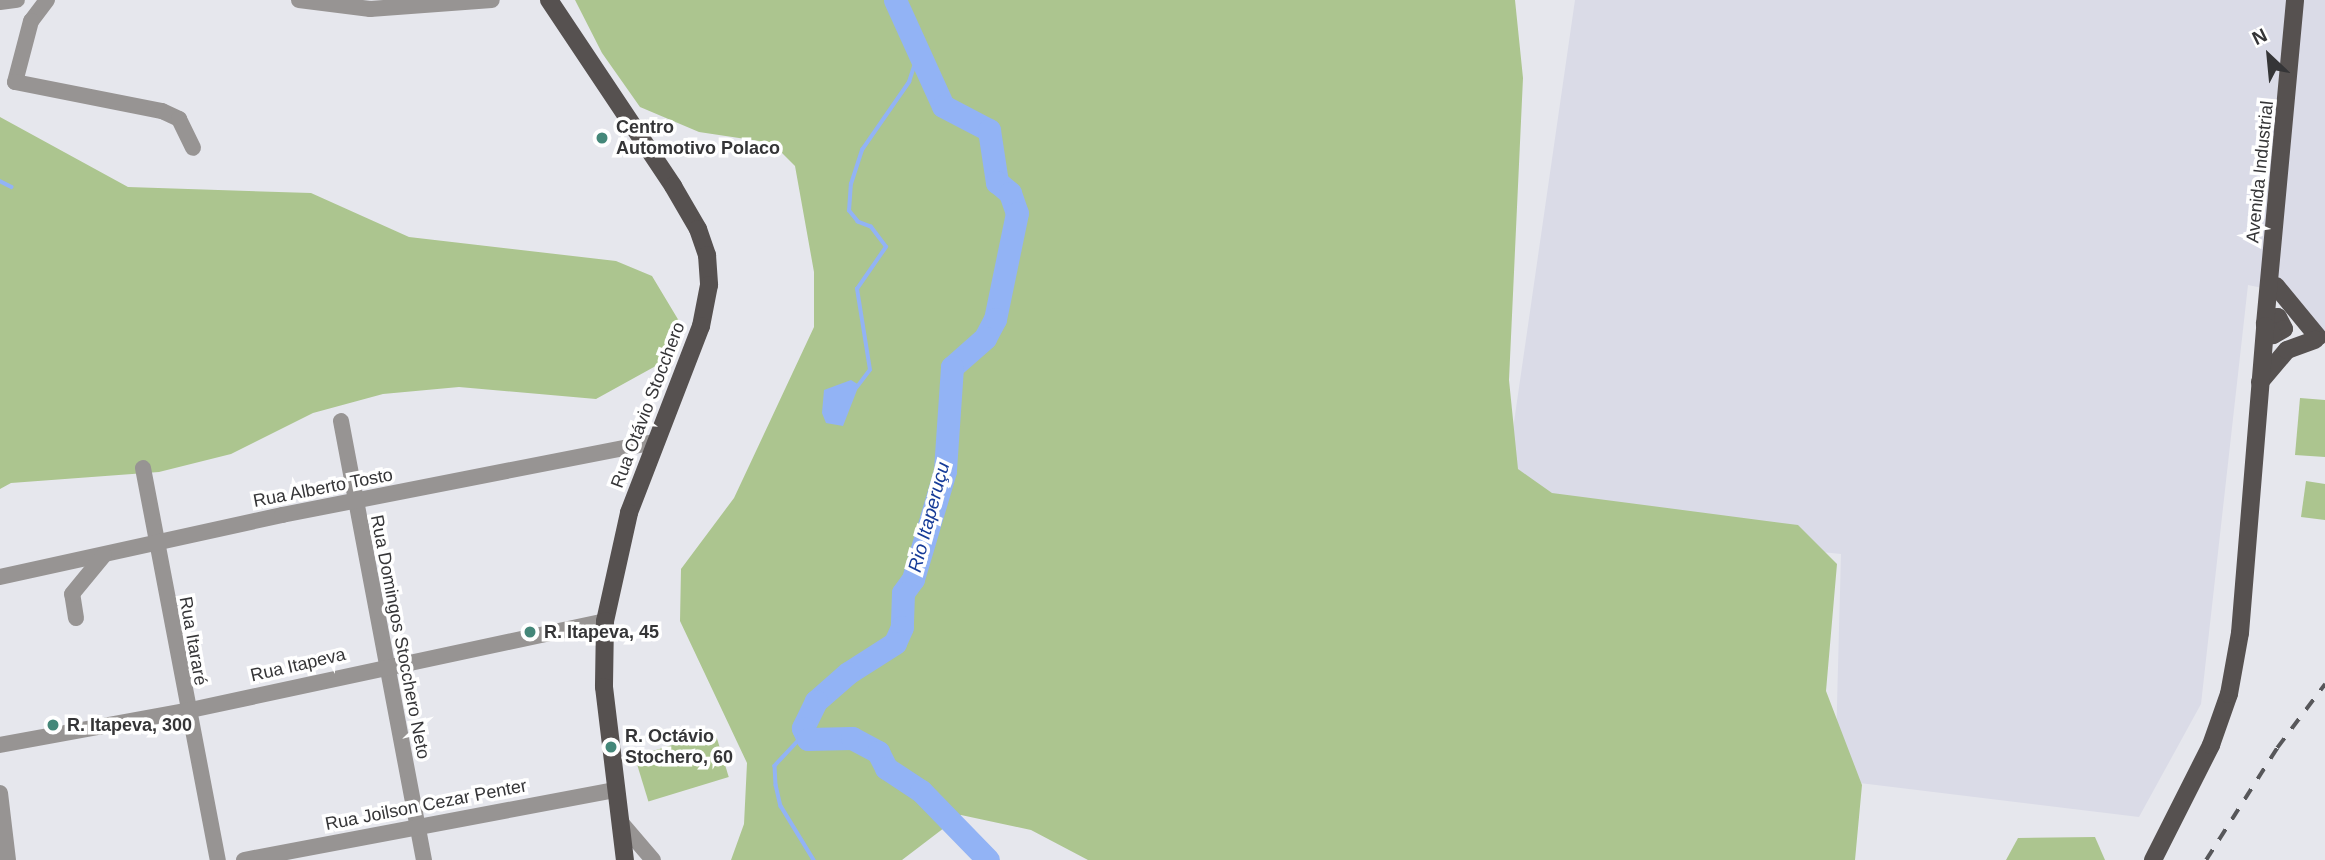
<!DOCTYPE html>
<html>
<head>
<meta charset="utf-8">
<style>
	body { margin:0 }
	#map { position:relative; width:2325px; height:860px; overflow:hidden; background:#e6e7ed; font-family:Arial,sans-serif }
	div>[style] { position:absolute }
	.built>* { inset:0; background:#dadbe7 }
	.green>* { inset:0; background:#acc58f; transform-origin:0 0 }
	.water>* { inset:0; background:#92b3f5 }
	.stream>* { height:3.5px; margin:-1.75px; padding:0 1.75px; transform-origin:1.75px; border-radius:1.75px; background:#92b3f5 }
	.river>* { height:23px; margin:-11.5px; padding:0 11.5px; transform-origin:11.5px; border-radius:11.5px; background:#92b3f5 }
	.minor>* { height:16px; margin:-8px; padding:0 8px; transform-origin:8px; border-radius:8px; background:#979493 }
	.major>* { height:18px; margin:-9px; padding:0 9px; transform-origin:9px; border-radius:9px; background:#565150 }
	.rail>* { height:3.5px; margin-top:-1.75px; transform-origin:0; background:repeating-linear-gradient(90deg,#57575a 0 12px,transparent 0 24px) }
	.dots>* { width:19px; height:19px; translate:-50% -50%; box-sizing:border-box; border:4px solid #fff; border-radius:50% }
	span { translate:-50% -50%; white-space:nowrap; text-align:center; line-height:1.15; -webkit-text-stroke:7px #fff; paint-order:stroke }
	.poi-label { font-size:18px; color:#353537; font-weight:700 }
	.left { translate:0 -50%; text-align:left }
	.street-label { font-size:18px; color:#353537 }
	.water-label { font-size:19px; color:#173c98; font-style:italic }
	.north { position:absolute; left:2234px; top:21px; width:70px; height:70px; -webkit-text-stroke:5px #fff; paint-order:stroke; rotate:334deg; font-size:19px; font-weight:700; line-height:28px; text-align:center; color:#353537 }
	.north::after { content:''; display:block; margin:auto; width:24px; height:32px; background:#353537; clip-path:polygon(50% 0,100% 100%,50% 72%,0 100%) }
</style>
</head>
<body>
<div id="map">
	<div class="built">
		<i style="clip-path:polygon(1575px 0,2325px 0,2325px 335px,2287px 293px,2248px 285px,2201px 704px,2139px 817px,1835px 780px,1841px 554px,1500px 519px)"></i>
	</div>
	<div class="green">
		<i style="clip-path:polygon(575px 0,1515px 0,1523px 78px,1509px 380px,1518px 469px,1552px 493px,1798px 525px,1837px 564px,1826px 691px,1862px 785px,1855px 860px,1088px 860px,1031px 830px,961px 815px,902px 860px,731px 860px,744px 824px,747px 763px,680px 621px,681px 569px,734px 498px,814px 327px,814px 272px,795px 166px,772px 143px,699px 132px,640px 107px,602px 53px)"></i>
		<i style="clip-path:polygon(0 117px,128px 187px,311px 193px,409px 237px,616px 261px,652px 276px,679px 321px,663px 362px,596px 399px,459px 387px,383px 394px,313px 413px,231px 454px,159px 472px,11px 483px,0 489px)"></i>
		<i style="clip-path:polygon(2300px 398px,2325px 400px,2325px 457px,2295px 455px)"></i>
		<i style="clip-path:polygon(2306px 481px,2325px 484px,2325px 520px,2301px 517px)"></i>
		<i style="left:715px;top:732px;width:47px;height:84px;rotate:73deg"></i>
		<i style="clip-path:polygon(2095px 837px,2105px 860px,2006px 860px,2018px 838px)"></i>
	</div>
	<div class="water">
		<i style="clip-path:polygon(851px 380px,859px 385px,843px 426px,826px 423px,822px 413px,824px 390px)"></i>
	</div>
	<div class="stream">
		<i style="left:0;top:181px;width:13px;rotate:27deg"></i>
		<i style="left:857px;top:387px;width:21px;rotate:-53deg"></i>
		<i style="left:870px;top:370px;width:82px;rotate:-99.1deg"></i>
		<i style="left:857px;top:289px;width:51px;rotate:-55.4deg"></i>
		<i style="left:886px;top:247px;width:25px;rotate:-127deg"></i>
		<i style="left:871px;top:227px;width:14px;rotate:-159deg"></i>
		<i style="left:858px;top:222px;width:14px;rotate:-129deg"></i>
		<i style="left:849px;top:211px;width:27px;rotate:-86deg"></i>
		<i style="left:851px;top:184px;width:36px;rotate:-72deg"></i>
		<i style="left:862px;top:150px;width:83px;rotate:-55.3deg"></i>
		<i style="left:909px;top:82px;width:29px;rotate:-72deg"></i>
		<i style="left:805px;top:734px;width:44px;rotate:133.2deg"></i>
		<i style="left:775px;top:766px;width:19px;rotate:87deg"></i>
		<i style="left:776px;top:785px;width:22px;rotate:77deg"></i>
		<i style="left:781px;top:806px;width:63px;rotate:58.6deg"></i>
	</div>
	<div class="river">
		<i style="left:895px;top:0;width:116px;rotate:65.6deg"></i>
		<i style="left:943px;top:106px;width:52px;rotate:27.6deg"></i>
		<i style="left:989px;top:130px;width:53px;rotate:81.3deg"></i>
		<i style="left:997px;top:182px;width:17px;rotate:40deg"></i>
		<i style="left:1010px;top:193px;width:21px;rotate:71deg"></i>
		<i style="left:1017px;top:213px;width:108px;rotate:101.7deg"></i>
		<i style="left:995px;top:319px;width:21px;rotate:118deg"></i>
		<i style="left:985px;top:338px;width:44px;rotate:138.7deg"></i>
		<i style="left:952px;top:367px;width:104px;rotate:93.9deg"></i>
		<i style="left:945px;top:471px;width:113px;rotate:106.5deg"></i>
		<i style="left:913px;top:579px;width:17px;rotate:126deg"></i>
		<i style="left:903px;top:593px;width:34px;rotate:92deg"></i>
		<i style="left:902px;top:627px;width:17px;rotate:114deg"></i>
		<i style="left:895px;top:643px;width:56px;rotate:147.4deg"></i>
		<i style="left:848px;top:673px;width:43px;rotate:138.8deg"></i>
		<i style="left:816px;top:701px;width:30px;rotate:116deg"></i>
		<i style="left:803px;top:728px;width:12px;rotate:66deg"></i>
		<i style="left:808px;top:739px;width:44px;rotate:-1.3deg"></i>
		<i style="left:852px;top:738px;width:30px;rotate:28deg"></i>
		<i style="left:878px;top:752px;width:18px;rotate:63deg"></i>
		<i style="left:886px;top:768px;width:42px;rotate:33.3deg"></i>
		<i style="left:921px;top:791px;width:96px;rotate:45.8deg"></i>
	</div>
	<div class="minor">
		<i style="left:47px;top:0;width:26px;rotate:127deg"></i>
		<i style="left:31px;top:21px;width:63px;rotate:104.7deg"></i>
		<i style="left:15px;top:82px;width:150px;rotate:11.2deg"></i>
		<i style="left:162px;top:111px;width:19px;rotate:25deg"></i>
		<i style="left:179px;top:119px;width:32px;rotate:64deg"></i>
		<i style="left:299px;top:0;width:72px;rotate:7.2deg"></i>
		<i style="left:370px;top:9px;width:122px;rotate:-4.2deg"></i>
		<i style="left:0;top:2px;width:17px;rotate:-7deg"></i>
		<i style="left:341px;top:421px;width:447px;rotate:79.3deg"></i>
		<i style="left:143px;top:468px;width:399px;rotate:79.2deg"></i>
		<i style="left:0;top:577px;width:289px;rotate:-12.4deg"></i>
		<i style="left:282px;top:515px;width:379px;rotate:-11.1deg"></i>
		<i style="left:76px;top:618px;width:24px;rotate:-99deg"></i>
		<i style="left:72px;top:594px;width:50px;rotate:-50.6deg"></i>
		<i style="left:0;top:745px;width:189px;rotate:-10.4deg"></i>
		<i style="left:186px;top:711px;width:429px;rotate:-12.1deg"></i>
		<i style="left:0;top:793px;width:67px;rotate:83.2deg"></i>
		<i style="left:623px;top:825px;width:46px;rotate:49.4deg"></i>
		<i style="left:244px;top:860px;width:378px;rotate:-10.7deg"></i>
	</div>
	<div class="major">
		<i style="left:549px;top:0;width:224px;rotate:56.3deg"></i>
		<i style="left:673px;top:186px;width:50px;rotate:59.8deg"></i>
		<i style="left:698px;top:229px;width:28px;rotate:71deg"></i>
		<i style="left:707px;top:255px;width:30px;rotate:86deg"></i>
		<i style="left:709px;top:285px;width:42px;rotate:101deg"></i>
		<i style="left:701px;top:326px;width:200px;rotate:111.1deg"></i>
		<i style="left:629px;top:513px;width:111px;rotate:102.5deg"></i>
		<i style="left:605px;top:621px;width:66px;rotate:90.9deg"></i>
		<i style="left:604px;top:687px;width:174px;rotate:83.1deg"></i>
		<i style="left:2276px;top:286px;width:66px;rotate:50.5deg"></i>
		<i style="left:2266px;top:323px;width:13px;rotate:-27deg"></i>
		<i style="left:2278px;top:317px;width:13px;rotate:63deg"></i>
		<i style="left:2284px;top:329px;width:13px;rotate:151deg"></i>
		<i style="left:2273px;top:335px;width:14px;rotate:-126deg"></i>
		<i style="left:2265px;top:324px;width:325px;rotate:-84.7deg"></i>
		<i style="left:2260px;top:382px;width:42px;rotate:-49.8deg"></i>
		<i style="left:2287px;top:350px;width:30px;rotate:-20deg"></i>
		<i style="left:2153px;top:860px;width:129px;rotate:-63.2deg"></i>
		<i style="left:2211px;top:745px;width:54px;rotate:-70.6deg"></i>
		<i style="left:2229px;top:694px;width:62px;rotate:-79.8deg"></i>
		<i style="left:2240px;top:633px;width:308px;rotate:-85.3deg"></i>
	</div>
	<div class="rail">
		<i style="left:2206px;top:860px;width:133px;rotate:-57.6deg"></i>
		<i style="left:2277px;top:748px;width:80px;rotate:-53.1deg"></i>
	</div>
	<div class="dots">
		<i style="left:602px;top:138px;background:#448779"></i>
		<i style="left:530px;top:632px;background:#448779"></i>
		<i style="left:53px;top:725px;background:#448779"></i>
		<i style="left:611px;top:747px;background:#448779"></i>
	</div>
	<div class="poi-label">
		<span class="left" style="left:616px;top:138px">Centro<br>Automotivo Polaco</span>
		<span class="left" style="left:544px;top:632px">R. Itapeva, 45</span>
		<span class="left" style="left:67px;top:725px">R. Itapeva, 300</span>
		<span class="left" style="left:625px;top:747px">R. Octávio<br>Stochero, 60</span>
	</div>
	<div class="street-label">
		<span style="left:2260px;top:172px;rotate:-84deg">Avenida Industrial</span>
		<span style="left:648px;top:405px;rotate:-69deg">Rua Otávio Stocchero</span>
		<span style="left:323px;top:488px;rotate:-11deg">Rua Alberto Tosto</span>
		<span style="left:400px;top:637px;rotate:79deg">Rua Domingos Stocchero Neto</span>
		<span style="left:193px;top:641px;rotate:80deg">Rua Itararé</span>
		<span style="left:298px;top:665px;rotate:-13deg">Rua Itapeva</span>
		<span style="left:426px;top:805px;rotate:-11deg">Rua Joilson Cezar Penter</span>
	</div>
	<div class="water-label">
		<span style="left:929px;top:517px;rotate:-75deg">Rio Itaperuçu</span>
	</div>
	<div class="north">N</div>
</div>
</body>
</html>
